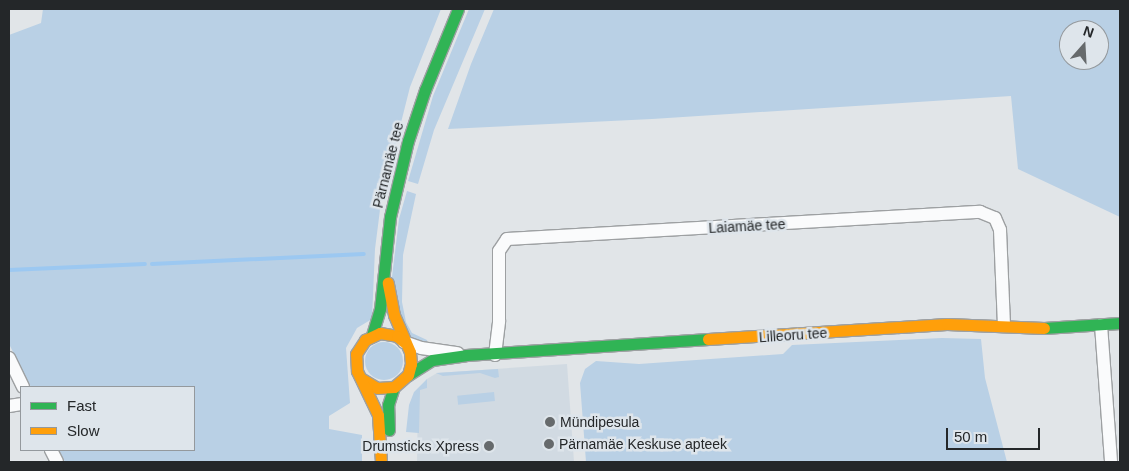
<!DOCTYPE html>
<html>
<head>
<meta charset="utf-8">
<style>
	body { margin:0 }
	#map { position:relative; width:1129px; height:471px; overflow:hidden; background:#e1e5e8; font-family:Arial,sans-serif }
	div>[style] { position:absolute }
	.built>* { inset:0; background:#d1dae2 }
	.green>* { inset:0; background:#b9d0e5; transform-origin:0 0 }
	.round { border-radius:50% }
	.stream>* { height:4px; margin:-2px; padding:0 2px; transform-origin:2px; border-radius:2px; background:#9cc8f1 }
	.roads { filter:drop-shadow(1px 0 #9da0a2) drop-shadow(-1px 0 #9da0a2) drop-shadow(0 1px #9da0a2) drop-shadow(0 -1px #9da0a2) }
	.street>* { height:12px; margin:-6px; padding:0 6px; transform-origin:6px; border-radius:6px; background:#fafbfc }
	.fast>* { height:11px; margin:-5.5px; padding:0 5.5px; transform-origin:5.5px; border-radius:5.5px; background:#30b455 }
	.slow>* { height:11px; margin:-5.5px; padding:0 5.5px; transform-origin:5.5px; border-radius:5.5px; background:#ff9f0a }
	.dots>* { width:14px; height:14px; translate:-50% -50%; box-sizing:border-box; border:2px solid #dee5eb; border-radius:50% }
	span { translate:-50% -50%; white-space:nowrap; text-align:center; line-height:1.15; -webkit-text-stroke:5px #dee5eb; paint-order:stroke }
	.street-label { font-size:14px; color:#242729 }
	.poi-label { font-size:14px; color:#242729 }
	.left { translate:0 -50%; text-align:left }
	.right { translate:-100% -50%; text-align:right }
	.frame { position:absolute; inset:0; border:10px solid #242729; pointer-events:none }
	.legend { position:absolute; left:20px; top:386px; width:175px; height:65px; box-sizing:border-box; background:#dee5eb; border:1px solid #94999d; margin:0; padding:6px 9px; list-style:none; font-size:15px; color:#242729 }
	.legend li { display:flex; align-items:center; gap:10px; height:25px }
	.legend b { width:25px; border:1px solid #94999d }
	.north { position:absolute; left:1059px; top:20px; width:50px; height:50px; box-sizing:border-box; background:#dee5eb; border:1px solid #94999d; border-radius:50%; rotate:19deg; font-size:14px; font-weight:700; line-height:20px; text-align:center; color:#242729 }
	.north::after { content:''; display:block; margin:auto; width:18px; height:22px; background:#666a6c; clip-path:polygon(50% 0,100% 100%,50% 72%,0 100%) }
	.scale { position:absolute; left:946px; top:428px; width:94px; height:22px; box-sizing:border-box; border:2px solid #242729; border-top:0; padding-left:6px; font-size:15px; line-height:18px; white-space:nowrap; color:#242729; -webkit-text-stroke:4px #dee5eb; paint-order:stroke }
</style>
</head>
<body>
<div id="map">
	<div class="built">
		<i style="clip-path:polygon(567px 364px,574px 462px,417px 462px,418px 391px,427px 379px,437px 373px)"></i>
	</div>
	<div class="green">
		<i style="clip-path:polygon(43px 9px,441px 9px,410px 87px,381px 202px,375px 249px,372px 319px,357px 328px,346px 348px,350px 403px,329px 416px,329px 429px,362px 435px,362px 462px,65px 462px,59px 450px,194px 450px,194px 387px,31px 387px,9px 344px,9px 35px,41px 23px)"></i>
		<i style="clip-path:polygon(469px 9px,485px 9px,434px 130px,418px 184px,408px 181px,433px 96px)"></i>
		<i style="clip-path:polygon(evenodd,494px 9px,1120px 9px,1120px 217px,1018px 169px,1011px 96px,652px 119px,448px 129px,471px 64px,494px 9px,1069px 30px,1099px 30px,1099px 60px,1069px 60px,1069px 30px)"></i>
		<i style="clip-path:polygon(407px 191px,416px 194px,403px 255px,402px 302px,406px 322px,412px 333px,427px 340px,428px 344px,420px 343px,409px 336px,405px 329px,392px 277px,399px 219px)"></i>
		<i style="clip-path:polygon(942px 338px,981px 339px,985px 378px,1007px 462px,586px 462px,580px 383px,585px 369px,596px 361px,639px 364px,783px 354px,792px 345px)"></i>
		<i class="round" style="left:365px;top:342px;width:38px;height:38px"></i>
		<i style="clip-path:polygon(498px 369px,499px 377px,495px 378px,480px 373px,443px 376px,436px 373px)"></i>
		<i style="clip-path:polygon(427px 379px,427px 388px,420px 390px,419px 433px,406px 432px,409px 405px,414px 392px)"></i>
		<i style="left:494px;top:392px;width:9px;height:37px;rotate:84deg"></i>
	</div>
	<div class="stream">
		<i style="left:152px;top:264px;width:212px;rotate:-2.7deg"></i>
		<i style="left:9px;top:270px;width:136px;rotate:-2.5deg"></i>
	</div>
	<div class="roads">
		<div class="street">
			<i style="left:1101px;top:325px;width:137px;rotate:85.8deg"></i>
			<i style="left:404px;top:342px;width:18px;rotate:19deg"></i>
			<i style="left:421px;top:348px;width:37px;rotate:8deg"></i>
			<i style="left:495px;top:355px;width:34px;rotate:-83deg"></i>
			<i style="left:499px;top:321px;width:70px;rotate:-90deg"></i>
			<i style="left:499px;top:251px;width:14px;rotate:-56deg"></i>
			<i style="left:507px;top:239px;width:474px;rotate:-3.3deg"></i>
			<i style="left:980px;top:212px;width:16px;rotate:22deg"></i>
			<i style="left:995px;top:218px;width:13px;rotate:67deg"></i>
			<i style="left:1000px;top:230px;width:96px;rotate:87.6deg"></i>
			<i style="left:9px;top:358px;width:32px;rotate:64deg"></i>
			<i style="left:9px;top:406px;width:12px;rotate:-9deg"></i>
			<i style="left:51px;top:450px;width:13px;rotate:63deg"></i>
		</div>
		<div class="fast">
			<i style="left:1044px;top:328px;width:76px;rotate:-3.8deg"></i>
			<i style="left:372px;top:335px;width:27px;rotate:-73deg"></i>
			<i style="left:380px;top:309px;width:93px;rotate:-83.8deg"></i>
			<i style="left:390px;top:217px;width:78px;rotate:-76.7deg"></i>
			<i style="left:408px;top:141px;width:54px;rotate:-71.6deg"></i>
			<i style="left:425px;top:90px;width:87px;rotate:-67.8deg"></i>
			<i style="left:408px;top:375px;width:28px;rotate:-32deg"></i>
			<i style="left:432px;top:360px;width:34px;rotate:-8deg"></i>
			<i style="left:466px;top:355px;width:243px;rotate:-3.8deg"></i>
			<i style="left:389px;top:430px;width:25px;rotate:-92deg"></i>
			<i style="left:388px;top:405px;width:19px;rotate:-72deg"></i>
		</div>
		<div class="slow">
			<i style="left:708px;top:339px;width:239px;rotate:-3.6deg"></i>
			<i style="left:947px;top:324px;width:97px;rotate:2.4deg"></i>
			<i style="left:362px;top:379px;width:17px;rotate:31deg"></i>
			<i style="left:377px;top:388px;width:17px;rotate:-3deg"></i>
			<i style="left:394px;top:387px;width:18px;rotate:-41deg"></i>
			<i style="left:408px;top:375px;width:11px;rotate:-75deg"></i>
			<i style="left:411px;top:364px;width:12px;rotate:-95deg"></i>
			<i style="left:410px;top:352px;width:40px;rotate:-113.4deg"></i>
			<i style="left:394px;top:315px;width:33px;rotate:-101deg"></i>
			<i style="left:381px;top:462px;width:47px;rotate:-93.7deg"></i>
			<i style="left:378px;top:415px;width:49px;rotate:-115.5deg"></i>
			<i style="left:357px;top:371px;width:17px;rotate:-93deg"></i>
			<i style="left:356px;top:354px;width:17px;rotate:-57deg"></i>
			<i style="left:365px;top:340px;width:17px;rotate:-25deg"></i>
			<i style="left:380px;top:333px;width:17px;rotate:10deg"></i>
			<i style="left:397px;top:336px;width:9px;rotate:41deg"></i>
		</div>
	</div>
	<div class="dots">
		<i style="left:550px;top:422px;background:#666a6c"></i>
		<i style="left:549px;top:444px;background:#666a6c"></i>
		<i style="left:489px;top:446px;background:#666a6c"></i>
	</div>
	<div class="street-label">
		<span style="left:388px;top:165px;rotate:-76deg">Pärnamäe tee</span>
		<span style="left:747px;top:226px;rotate:-3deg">Laiamäe tee</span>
		<span style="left:793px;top:335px;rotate:-4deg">Lilleoru tee</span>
	</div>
	<div class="poi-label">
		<span class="left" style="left:560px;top:422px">Mündipesula</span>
		<span class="left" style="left:559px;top:444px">Pärnamäe Keskuse apteek</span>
		<span class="right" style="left:479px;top:446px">Drumsticks Xpress</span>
	</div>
	<div class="frame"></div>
	<ul class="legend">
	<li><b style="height:6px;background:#30b455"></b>Fast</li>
	<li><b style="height:6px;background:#ff9f0a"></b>Slow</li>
	</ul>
	<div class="north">N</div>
	<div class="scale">50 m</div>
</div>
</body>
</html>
